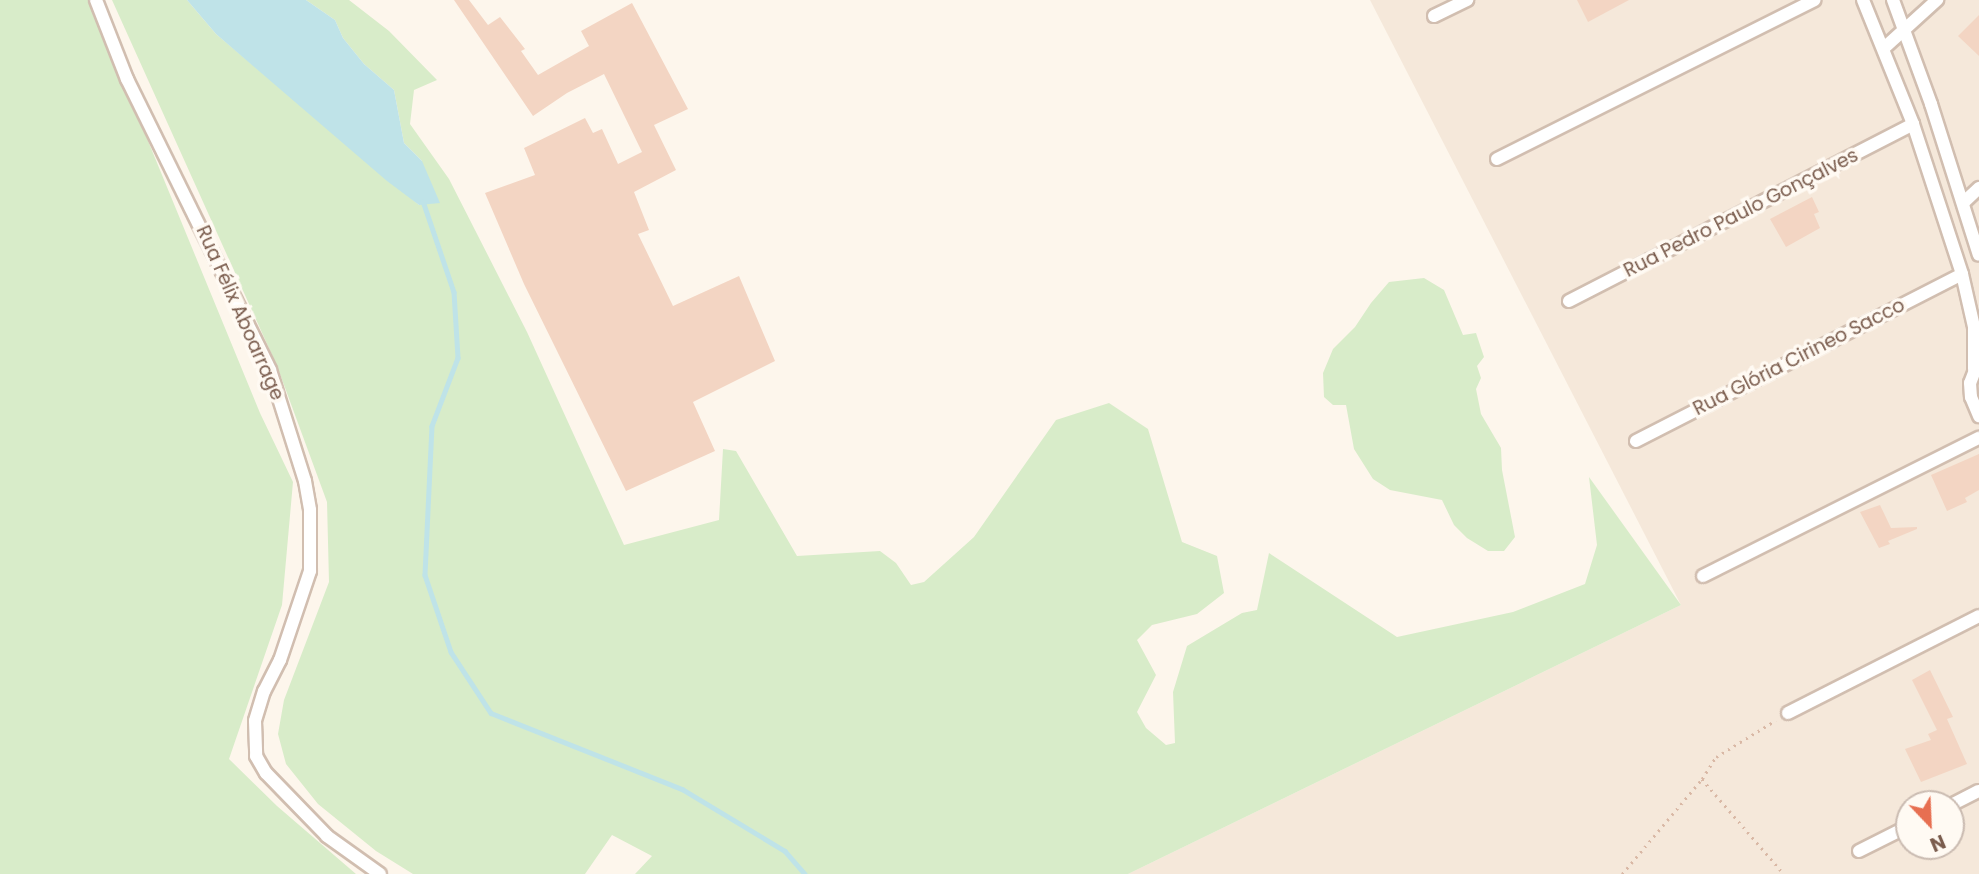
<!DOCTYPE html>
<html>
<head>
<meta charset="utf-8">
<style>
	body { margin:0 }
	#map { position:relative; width:1979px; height:874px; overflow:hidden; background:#fdf6ec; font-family:Poppins,sans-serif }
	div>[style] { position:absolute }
	.residential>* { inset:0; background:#f5e8da }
	.green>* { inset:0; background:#d8ecc9 }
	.water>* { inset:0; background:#bfe3e8 }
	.stream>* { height:4.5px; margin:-2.25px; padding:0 2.25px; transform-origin:2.25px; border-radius:2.25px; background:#bfe3e8 }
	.building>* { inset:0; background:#f3d5c3 }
	.path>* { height:2.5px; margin-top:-1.25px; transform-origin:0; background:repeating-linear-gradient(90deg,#d9b8a5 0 2px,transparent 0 7px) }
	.roads { filter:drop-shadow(2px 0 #d1beb0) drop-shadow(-2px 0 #d1beb0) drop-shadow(0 2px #d1beb0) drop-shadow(0 -2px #d1beb0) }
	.minor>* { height:12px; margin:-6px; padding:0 6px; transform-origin:6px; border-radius:6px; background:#fff }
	span { translate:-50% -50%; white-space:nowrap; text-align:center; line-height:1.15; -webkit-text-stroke:7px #fffaf3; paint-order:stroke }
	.street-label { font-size:19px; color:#7a5c4d }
	.north { position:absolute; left:1895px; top:790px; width:70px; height:70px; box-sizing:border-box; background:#fffaf3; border:2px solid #cabbb1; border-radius:50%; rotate:157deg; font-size:19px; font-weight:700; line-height:28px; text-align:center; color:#7a5c4d }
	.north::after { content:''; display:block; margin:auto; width:24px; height:32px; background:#e76f51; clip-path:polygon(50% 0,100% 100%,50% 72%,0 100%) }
</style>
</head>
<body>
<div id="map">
	<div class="residential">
		<i style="clip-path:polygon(evenodd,1370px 0,1979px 0,1979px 874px,1128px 874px,1681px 605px,1370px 0,1909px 804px,1951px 804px,1951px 846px,1909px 846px,1909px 804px)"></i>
	</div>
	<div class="green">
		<i style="clip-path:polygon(0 0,90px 0,260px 413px,293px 482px,282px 605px,229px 759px,277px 806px,356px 874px,0 874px)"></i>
		<i style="clip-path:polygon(112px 0,187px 0,216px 34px,419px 205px,422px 161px,404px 143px,394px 90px,364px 64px,343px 38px,335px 20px,306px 0,349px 0,389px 31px,437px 80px,414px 90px,410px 124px,449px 179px,527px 332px,624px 545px,719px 520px,723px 449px,736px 451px,797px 556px,880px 551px,896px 563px,911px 585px,924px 582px,974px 537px,1056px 420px,1109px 403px,1148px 429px,1182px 542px,1217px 556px,1224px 593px,1197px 614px,1152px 625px,1137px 640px,1156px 675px,1137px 712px,1146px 728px,1166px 745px,1175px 743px,1173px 692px,1187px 646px,1242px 613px,1257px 610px,1269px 553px,1397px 637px,1513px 612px,1585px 584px,1597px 545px,1589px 477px,1681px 605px,1128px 874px,635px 874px,652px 856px,612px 835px,585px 874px,413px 874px,376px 851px,318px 804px,286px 764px,278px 734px,284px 700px,329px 582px,327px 502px,277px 366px)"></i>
		<i style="clip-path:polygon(1424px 278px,1444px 290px,1463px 335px,1476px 333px,1484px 357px,1477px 366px,1481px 378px,1476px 389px,1481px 414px,1501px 448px,1502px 470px,1515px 537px,1504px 551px,1488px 551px,1467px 538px,1454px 525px,1442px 500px,1390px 490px,1373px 479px,1354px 449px,1346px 405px,1333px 405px,1324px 397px,1323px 373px,1333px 349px,1355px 327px,1371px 303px,1389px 282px)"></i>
	</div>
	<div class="water">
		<i style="clip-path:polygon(187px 0,306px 0,335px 20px,343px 38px,364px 64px,394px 90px,404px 143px,422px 161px,440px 203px,419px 205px,387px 181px,216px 34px)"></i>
	</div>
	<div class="stream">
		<i style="left:423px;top:201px;width:96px;rotate:71.2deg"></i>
		<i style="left:454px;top:292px;width:66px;rotate:86.5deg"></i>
		<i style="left:458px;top:358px;width:73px;rotate:110.9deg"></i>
		<i style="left:432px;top:426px;width:149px;rotate:92.7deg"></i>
		<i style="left:425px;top:575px;width:81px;rotate:71.3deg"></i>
		<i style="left:451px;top:652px;width:73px;rotate:56.7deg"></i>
		<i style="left:491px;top:713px;width:206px;rotate:21.7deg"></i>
		<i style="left:682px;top:789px;width:120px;rotate:31deg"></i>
		<i style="left:785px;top:851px;width:30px;rotate:49deg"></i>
	</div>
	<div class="building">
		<i style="clip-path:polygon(454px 0,469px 0,488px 25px,500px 17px,525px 49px,521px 51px,538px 75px,589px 46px,581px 31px,632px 3px,688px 109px,654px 125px,676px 170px,634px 192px,649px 230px,638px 234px,673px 306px,739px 276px,775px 361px,693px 402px,715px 451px,626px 491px,524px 284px,485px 193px,535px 175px,524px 148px,585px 118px,593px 133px,602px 129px,618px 164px,642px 152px,604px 74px,567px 93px,533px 116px)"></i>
		<i style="clip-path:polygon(1577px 0,1629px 0,1588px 22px)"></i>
		<i style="clip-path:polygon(1979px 15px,1979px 56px,1958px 36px)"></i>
		<i style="clip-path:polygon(1812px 197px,1819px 212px,1814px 214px,1820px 228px,1786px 247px,1770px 219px)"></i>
		<i style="clip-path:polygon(1979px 454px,1979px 490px,1965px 498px,1967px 502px,1947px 511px,1931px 475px)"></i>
		<i style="clip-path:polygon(1880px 505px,1891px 528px,1917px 527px,1917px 529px,1888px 541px,1890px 544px,1879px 548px,1860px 512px)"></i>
		<i style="clip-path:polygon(1930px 670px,1953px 717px,1947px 719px,1967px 764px,1921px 782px,1905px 749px,1931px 740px,1928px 734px,1937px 730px,1912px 680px)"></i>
	</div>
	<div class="path">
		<i style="left:1702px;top:779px;width:125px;rotate:49.2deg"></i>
		<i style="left:1622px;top:874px;width:124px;rotate:-49.9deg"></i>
		<i style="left:1702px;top:779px;width:26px;rotate:-58deg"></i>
		<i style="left:1716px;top:757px;width:70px;rotate:-31.7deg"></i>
	</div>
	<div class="roads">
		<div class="minor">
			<i style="left:96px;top:0;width:85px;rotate:68.6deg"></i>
			<i style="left:127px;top:79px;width:324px;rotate:63.8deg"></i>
			<i style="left:270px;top:370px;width:116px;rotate:72.5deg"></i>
			<i style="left:305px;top:481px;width:29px;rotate:80deg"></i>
			<i style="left:310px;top:510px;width:61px;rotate:90deg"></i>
			<i style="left:310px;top:571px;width:94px;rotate:108.6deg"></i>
			<i style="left:280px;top:660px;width:35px;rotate:117deg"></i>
			<i style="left:264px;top:691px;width:31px;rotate:107deg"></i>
			<i style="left:255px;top:721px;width:35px;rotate:88deg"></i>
			<i style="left:256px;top:756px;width:20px;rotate:60deg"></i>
			<i style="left:266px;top:773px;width:88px;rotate:45.9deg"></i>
			<i style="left:327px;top:836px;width:65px;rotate:35.6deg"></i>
			<i style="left:1863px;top:0;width:134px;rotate:68deg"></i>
			<i style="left:1913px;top:124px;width:158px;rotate:71.9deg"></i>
			<i style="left:1962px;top:274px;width:54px;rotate:77.2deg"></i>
			<i style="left:1974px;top:327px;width:42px;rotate:90deg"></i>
			<i style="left:1893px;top:0;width:111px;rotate:69.9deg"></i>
			<i style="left:1931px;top:104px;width:158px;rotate:72.4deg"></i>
			<i style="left:1434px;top:16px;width:37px;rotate:-26deg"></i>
			<i style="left:1884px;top:48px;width:72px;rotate:-42.2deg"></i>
			<i style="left:1497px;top:159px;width:355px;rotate:-26.6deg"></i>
			<i style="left:1964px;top:202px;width:21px;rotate:-43deg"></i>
			<i style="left:1569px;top:301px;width:387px;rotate:-27.2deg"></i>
			<i style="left:1977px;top:365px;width:19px;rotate:111deg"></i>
			<i style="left:1970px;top:383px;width:14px;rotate:86deg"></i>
			<i style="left:1971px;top:397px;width:21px;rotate:67deg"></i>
			<i style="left:1636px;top:441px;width:366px;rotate:-27.1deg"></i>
			<i style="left:1703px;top:576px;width:309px;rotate:-26.6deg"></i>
			<i style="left:1788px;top:713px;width:214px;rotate:-26.9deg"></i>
			<i style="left:1951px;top:805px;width:31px;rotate:-27deg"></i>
			<i style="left:1859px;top:851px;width:56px;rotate:-26.6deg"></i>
		</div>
	</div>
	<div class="street-label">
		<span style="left:1741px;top:213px;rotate:-27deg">Rua Pedro Paulo Gonçalves</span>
		<span style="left:240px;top:313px;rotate:66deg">Rua Félix Aboarrage</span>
		<span style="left:1799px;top:357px;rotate:-27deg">Rua Glória Cirineo Sacco</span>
	</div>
	<div class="north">N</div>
</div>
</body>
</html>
